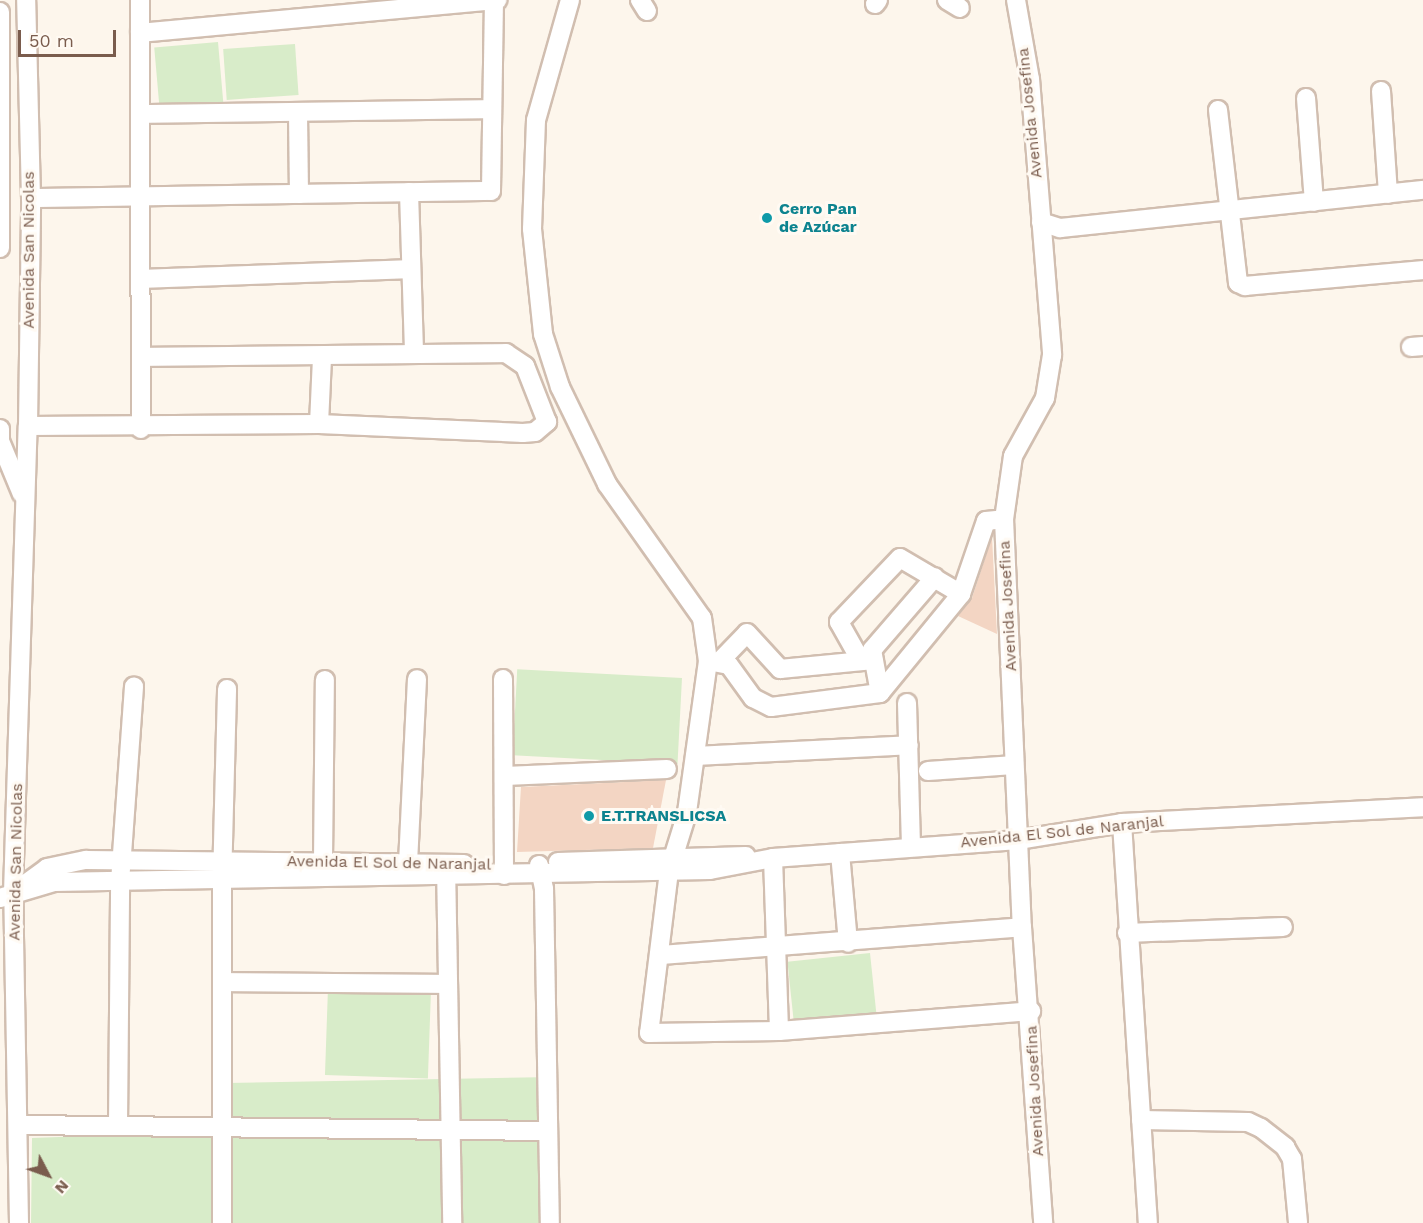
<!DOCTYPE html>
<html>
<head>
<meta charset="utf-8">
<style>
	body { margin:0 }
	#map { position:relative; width:1423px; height:1223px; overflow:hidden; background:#fdf6ec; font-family:"Work Sans",sans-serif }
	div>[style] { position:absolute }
	.green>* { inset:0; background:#d8ecc9; transform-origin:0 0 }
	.building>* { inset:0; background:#f3d5c3 }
	.roads { filter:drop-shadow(2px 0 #d1beb0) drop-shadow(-2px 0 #d1beb0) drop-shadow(0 2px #d1beb0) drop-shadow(0 -2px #d1beb0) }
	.minor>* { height:18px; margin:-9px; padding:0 9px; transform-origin:9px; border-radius:9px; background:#fff }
	.dots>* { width:16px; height:16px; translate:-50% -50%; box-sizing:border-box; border:3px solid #fffaf3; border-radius:50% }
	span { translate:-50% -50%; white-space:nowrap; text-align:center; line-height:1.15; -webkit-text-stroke:6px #fffaf3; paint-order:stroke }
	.street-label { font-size:16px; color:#7a5c4d }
	.culture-label { font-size:16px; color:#0d838f; font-weight:700 }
	.left { translate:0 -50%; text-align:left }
	.north { position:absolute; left:18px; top:1145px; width:60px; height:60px; -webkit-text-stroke:4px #fffaf3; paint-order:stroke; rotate:131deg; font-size:16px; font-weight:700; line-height:24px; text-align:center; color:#7a5c4d }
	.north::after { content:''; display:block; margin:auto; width:21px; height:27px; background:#7a5c4d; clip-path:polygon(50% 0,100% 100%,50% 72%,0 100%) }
	.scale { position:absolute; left:18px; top:30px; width:98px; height:27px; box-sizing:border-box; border:3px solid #7a5c4d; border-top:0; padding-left:8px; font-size:18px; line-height:21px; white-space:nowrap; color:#7a5c4d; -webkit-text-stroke:4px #fffaf3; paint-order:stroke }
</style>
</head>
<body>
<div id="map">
	<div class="green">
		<i style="left:218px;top:42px;width:63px;height:64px;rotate:85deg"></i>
		<i style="left:295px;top:44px;width:51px;height:72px;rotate:86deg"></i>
		<i style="left:682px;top:678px;width:86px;height:165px;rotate:93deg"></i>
		<i style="left:870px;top:953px;width:60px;height:83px;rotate:84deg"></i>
		<i style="left:328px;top:988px;width:103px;height:87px;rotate:2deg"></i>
		<i style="clip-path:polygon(555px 1077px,559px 1223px,31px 1223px,32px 1138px,223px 1131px,226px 1083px)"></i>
	</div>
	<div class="building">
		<i style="clip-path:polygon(992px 537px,997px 634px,958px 616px,972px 598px)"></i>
		<i style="clip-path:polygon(666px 780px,653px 848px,517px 852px,521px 787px)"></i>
	</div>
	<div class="roads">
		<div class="minor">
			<i style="left:140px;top:0;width:429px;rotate:89.9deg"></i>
			<i style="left:570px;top:0;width:125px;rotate:105.8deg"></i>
			<i style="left:536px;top:120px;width:109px;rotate:92.1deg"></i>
			<i style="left:532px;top:229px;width:106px;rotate:84deg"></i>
			<i style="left:543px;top:334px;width:56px;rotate:72.2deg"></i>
			<i style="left:560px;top:387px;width:108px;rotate:64.1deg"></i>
			<i style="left:607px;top:484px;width:164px;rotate:54.7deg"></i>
			<i style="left:702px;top:618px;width:43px;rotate:82.1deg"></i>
			<i style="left:708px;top:661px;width:153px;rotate:97.9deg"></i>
			<i style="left:687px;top:813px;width:61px;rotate:107.2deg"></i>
			<i style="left:669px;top:871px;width:163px;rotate:97deg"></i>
			<i style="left:649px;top:1033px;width:130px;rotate:-0.9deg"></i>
			<i style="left:779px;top:1031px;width:253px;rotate:-4.5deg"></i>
			<i style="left:640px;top:0;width:13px;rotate:58deg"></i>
			<i style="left:947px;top:0;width:15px;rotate:32deg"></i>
			<i style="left:1016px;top:0;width:80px;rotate:80deg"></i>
			<i style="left:1030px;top:79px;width:277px;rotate:85.4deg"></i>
			<i style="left:1052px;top:355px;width:44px;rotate:99.2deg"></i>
			<i style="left:1045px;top:398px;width:66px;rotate:118.9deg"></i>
			<i style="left:1013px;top:456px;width:64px;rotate:98.1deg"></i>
			<i style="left:1004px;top:519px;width:408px;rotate:87.5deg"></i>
			<i style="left:1022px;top:927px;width:297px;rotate:85.9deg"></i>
			<i style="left:875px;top:4px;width:5px;rotate:-53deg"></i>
			<i style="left:0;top:12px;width:236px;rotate:90deg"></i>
			<i style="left:140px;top:33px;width:359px;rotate:-5.3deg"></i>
			<i style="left:1381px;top:91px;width:103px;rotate:86.1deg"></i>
			<i style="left:1306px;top:98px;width:104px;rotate:85.6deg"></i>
			<i style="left:1218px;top:110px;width:174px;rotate:83.4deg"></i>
			<i style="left:1238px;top:283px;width:8px;rotate:23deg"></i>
			<i style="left:1245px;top:286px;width:179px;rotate:-5.1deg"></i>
			<i style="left:298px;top:113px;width:81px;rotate:89.3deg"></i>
			<i style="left:141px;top:114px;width:350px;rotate:-0.8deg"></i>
			<i style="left:409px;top:192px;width:162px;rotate:88.2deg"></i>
			<i style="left:31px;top:198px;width:460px;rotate:-0.9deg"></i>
			<i style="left:491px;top:191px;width:191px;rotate:-89.1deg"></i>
			<i style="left:1041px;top:222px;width:20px;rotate:18deg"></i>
			<i style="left:1060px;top:228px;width:365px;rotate:-6deg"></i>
			<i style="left:142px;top:279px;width:269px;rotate:-2.1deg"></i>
			<i style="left:1411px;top:347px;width:12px;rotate:-5deg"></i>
			<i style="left:319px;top:424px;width:67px;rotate:-87.4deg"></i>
			<i style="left:28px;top:426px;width:291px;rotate:-0.4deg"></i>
			<i style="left:319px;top:424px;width:204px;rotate:2.5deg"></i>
			<i style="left:523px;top:433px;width:12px;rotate:-5deg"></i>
			<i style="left:535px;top:432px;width:16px;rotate:-40deg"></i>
			<i style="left:547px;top:422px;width:60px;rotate:-111.4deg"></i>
			<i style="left:525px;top:366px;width:23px;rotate:-146deg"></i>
			<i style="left:506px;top:353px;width:363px;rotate:179.4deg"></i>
			<i style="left:0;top:429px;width:12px;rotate:90deg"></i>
			<i style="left:0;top:441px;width:57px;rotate:67.5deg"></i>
			<i style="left:721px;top:660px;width:37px;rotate:-46deg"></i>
			<i style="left:747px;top:633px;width:49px;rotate:47.5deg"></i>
			<i style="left:780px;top:669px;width:94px;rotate:-5.5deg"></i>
			<i style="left:708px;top:661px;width:21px;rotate:11deg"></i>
			<i style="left:729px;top:665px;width:41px;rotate:54deg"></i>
			<i style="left:753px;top:698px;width:20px;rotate:27deg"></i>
			<i style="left:771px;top:707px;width:110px;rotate:-7.3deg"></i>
			<i style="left:880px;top:693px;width:128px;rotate:-50.7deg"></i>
			<i style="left:961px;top:594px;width:77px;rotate:-71.1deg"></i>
			<i style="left:986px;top:521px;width:18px;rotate:-6deg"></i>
			<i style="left:861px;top:661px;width:45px;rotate:-119.4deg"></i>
			<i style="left:839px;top:622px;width:88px;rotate:-46.4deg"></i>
			<i style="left:900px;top:558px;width:71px;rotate:30.5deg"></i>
			<i style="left:503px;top:679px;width:196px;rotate:89.7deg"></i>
			<i style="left:880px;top:693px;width:44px;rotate:-100.5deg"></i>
			<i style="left:872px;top:650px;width:96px;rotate:-49.2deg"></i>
			<i style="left:907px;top:703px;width:143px;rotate:88.4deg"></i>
			<i style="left:695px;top:756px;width:214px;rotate:-2.9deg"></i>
			<i style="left:928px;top:771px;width:86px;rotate:-4deg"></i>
			<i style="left:505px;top:776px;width:162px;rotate:-2.5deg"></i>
			<i style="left:1122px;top:823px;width:401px;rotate:86.3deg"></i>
			<i style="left:840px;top:853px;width:90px;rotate:84.9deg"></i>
			<i style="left:773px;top:858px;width:173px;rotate:88deg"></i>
			<i style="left:323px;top:860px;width:180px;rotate:-89.4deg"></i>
			<i style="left:558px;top:862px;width:188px;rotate:-1.8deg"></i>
			<i style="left:408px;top:863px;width:184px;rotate:-87.2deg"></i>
			<i style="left:446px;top:865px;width:358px;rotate:89deg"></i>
			<i style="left:539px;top:865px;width:25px;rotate:78deg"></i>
			<i style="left:544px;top:889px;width:334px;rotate:89deg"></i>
			<i style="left:17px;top:890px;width:37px;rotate:-36deg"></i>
			<i style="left:47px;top:868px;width:40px;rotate:-12deg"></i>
			<i style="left:86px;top:860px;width:378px;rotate:0.6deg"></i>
			<i style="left:0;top:898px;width:56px;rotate:-16.5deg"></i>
			<i style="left:54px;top:882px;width:656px;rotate:-1.05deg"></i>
			<i style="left:710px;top:870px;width:64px;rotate:-10.8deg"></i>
			<i style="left:773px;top:858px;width:246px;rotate:-4.2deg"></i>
			<i style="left:1018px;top:840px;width:105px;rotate:-9.3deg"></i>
			<i style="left:1122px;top:823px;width:301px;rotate:-3deg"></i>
			<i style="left:1127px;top:933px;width:156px;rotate:-2.2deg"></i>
			<i style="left:661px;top:955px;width:362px;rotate:-4.4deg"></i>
			<i style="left:223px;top:982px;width:223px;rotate:0.5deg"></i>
			<i style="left:1141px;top:1120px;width:107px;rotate:1.1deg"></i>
			<i style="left:1248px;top:1122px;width:14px;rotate:25deg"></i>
			<i style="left:1261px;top:1128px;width:31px;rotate:38deg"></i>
			<i style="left:1285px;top:1147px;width:14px;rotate:60deg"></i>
			<i style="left:1292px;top:1159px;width:64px;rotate:84.6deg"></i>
			<i style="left:20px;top:1125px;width:528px;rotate:0.65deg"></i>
			<i style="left:118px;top:1126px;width:244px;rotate:-89.5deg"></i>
			<i style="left:120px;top:882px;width:196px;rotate:-85.9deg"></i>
			<i style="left:19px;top:1223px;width:330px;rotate:-91deg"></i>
			<i style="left:13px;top:893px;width:467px;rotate:-88.2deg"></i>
			<i style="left:28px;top:426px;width:228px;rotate:-89.2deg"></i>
			<i style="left:31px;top:198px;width:198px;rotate:-91.4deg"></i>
			<i style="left:222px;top:1223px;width:341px;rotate:-90deg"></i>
			<i style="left:222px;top:882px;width:193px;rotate:-88.5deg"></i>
		</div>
	</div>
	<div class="dots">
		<i style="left:767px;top:218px;background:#0f9aa8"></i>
		<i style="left:589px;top:816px;background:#0f9aa8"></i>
	</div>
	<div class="street-label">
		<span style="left:1030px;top:113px;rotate:-96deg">Avenida Josefina</span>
		<span style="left:29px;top:250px;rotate:-90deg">Avenida San Nicolas</span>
		<span style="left:1008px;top:606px;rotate:-93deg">Avenida Josefina</span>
		<span style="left:1062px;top:832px;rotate:-6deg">Avenida El Sol de Naranjal</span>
		<span style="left:16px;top:862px;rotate:-89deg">Avenida San Nicolas</span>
		<span style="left:389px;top:863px;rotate:1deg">Avenida El Sol de Naranjal</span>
		<span style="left:1035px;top:1091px;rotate:-93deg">Avenida Josefina</span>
	</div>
	<div class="culture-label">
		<span class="left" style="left:779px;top:218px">Cerro Pan<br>de Azúcar</span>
		<span class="left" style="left:601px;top:816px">E.T.TRANSLICSA</span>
	</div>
	<div class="north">N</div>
	<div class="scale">50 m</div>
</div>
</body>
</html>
